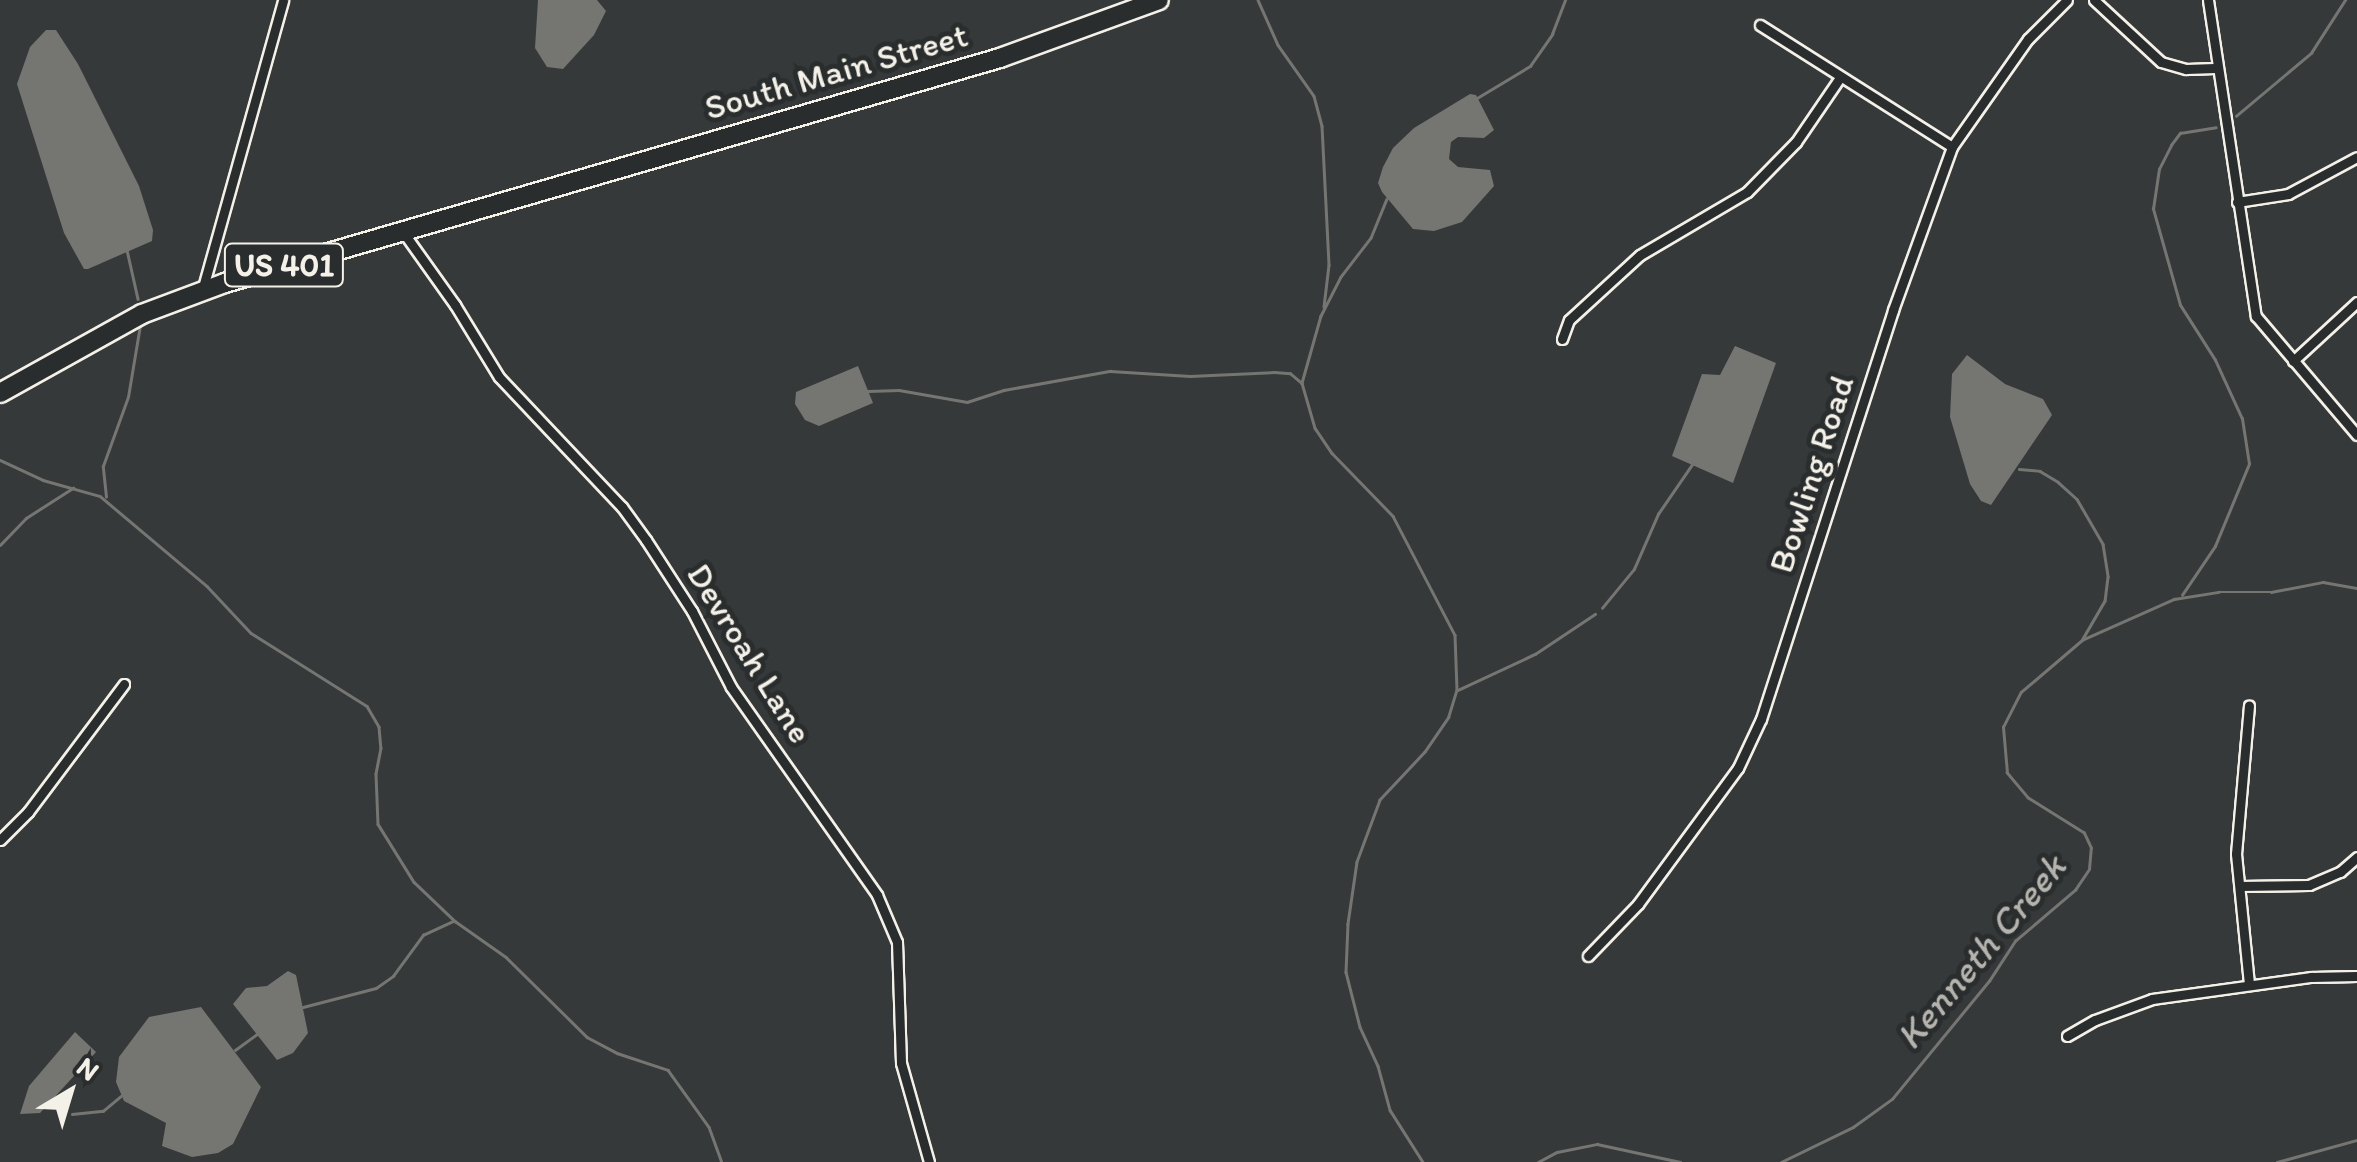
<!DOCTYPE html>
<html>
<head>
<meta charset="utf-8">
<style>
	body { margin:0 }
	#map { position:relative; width:2357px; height:1162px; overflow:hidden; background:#363939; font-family:Itim,sans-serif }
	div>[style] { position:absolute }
	.water>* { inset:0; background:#757572 }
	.stream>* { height:2.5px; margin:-1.25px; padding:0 1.25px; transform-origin:1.25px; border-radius:1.25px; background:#757572 }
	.roads { filter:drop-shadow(2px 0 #f4f1e8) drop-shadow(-2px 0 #f4f1e8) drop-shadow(0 2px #f4f1e8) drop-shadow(0 -2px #f4f1e8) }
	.street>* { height:9px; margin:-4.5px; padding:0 4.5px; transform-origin:4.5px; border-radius:4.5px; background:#2a2d2e }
	.highway>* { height:18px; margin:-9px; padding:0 9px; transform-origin:9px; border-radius:9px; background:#2a2d2e }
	span { translate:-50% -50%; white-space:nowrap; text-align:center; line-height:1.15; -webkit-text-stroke:10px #2a2d2e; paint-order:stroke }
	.shield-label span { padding:2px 8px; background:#2a2d2e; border:2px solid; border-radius:8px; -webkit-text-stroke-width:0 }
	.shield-label { font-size:32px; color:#f4f1e8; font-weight:700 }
	.street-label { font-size:35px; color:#f4f1e8 }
	.water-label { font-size:38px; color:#b4b3ad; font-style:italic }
	.north { position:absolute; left:20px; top:1042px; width:100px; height:100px; -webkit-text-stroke:8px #2a2d2e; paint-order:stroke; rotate:38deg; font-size:28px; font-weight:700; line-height:40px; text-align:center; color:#f4f1e8 }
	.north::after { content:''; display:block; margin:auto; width:35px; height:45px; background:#f4f1e8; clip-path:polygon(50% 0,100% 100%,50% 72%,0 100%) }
</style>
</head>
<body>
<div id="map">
	<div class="water">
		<i style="clip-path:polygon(538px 0,597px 0,606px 11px,594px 35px,563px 69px,547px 67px,535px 48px)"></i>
		<i style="clip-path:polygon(46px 30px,56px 30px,78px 64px,139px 186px,153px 230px,152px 241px,88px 269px,84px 269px,64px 233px,17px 84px,30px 47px)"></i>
		<i style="clip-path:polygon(1470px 94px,1476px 95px,1494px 130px,1484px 138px,1458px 137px,1451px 142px,1449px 159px,1458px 167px,1490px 170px,1494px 186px,1462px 222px,1434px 231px,1413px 229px,1382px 192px,1378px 183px,1383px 167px,1393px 148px,1414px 128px)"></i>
		<i style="clip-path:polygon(1735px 346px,1776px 363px,1733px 483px,1672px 456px,1702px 374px,1720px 375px)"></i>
		<i style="clip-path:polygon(1967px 355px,2005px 384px,2043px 399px,2052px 415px,1991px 505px,1981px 501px,1970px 484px,1950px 417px,1952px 374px)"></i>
		<i style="clip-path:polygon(858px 366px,873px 403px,819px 426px,805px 420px,795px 404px,796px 392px)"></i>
		<i style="clip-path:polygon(288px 971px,296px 975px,308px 1033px,293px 1053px,277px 1060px,233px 1004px,246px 988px,267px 986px)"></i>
		<i style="clip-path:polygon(201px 1007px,261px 1087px,233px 1144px,218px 1153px,192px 1157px,162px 1146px,166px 1123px,124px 1101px,116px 1082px,119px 1057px,149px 1017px)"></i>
		<i style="clip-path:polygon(75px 1032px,96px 1052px,40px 1113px,20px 1114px,29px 1086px)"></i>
	</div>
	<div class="stream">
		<i style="left:1258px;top:0;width:49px;rotate:66deg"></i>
		<i style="left:1278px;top:45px;width:62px;rotate:54.8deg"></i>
		<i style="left:1314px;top:96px;width:31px;rotate:75deg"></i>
		<i style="left:1322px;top:126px;width:139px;rotate:87.1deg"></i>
		<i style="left:1329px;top:265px;width:42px;rotate:96.8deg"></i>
		<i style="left:1477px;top:98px;width:62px;rotate:-31.1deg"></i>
		<i style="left:1530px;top:66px;width:39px;rotate:-55deg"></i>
		<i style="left:1552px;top:34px;width:36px;rotate:-69deg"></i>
		<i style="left:2236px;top:116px;width:98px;rotate:-40deg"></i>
		<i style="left:2311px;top:53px;width:63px;rotate:-57.3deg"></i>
		<i style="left:1387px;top:199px;width:42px;rotate:112.3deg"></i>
		<i style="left:1371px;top:238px;width:49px;rotate:127.6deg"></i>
		<i style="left:1341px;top:277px;width:44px;rotate:117.1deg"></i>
		<i style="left:1321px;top:316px;width:70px;rotate:105.8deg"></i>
		<i style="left:1302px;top:383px;width:47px;rotate:73.9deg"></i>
		<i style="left:1315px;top:428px;width:30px;rotate:56deg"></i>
		<i style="left:1332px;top:453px;width:88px;rotate:45.9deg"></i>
		<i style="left:1393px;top:516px;width:134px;rotate:62.5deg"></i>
		<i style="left:1455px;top:635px;width:55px;rotate:87.9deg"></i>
		<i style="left:1457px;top:690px;width:28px;rotate:107deg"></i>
		<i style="left:1449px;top:717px;width:42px;rotate:124.4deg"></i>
		<i style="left:1425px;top:752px;width:66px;rotate:133.2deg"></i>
		<i style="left:1380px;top:800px;width:66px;rotate:110.4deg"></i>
		<i style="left:1357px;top:862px;width:63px;rotate:98.3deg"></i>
		<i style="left:1348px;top:924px;width:48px;rotate:92.4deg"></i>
		<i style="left:1346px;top:972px;width:57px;rotate:75.7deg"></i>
		<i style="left:1360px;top:1027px;width:43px;rotate:65.2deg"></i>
		<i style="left:1378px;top:1066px;width:46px;rotate:74.7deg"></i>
		<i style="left:1390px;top:1110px;width:62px;rotate:57.6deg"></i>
		<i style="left:127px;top:250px;width:50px;rotate:77.3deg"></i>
		<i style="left:868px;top:391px;width:31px;rotate:-2deg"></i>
		<i style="left:899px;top:390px;width:69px;rotate:10deg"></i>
		<i style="left:967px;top:402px;width:39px;rotate:-18deg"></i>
		<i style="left:1004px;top:390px;width:108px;rotate:-10.2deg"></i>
		<i style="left:1110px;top:371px;width:80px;rotate:3.6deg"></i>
		<i style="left:1190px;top:376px;width:84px;rotate:-2.7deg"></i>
		<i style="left:1274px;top:372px;width:16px;rotate:4deg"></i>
		<i style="left:1290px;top:373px;width:16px;rotate:40deg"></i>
		<i style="left:0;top:460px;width:47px;rotate:24.9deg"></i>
		<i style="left:43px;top:480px;width:59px;rotate:15.7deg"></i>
		<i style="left:100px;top:496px;width:140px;rotate:40.1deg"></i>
		<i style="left:207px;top:586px;width:64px;rotate:46.9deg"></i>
		<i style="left:251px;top:633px;width:137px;rotate:32.2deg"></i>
		<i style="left:367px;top:706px;width:24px;rotate:60deg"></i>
		<i style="left:379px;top:727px;width:21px;rotate:85deg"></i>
		<i style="left:381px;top:748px;width:26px;rotate:101deg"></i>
		<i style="left:376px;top:774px;width:50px;rotate:87.7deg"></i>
		<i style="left:378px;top:824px;width:68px;rotate:58.2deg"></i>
		<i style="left:414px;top:882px;width:57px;rotate:43.6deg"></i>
		<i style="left:455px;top:921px;width:62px;rotate:35.2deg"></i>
		<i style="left:506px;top:957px;width:114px;rotate:44.6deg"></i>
		<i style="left:587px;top:1037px;width:34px;rotate:28deg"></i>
		<i style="left:617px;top:1053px;width:54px;rotate:18.4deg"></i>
		<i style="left:668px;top:1070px;width:70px;rotate:54.3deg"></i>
		<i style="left:709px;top:1127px;width:37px;rotate:70deg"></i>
		<i style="left:2019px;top:469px;width:21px;rotate:5deg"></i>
		<i style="left:2040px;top:471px;width:21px;rotate:31deg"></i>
		<i style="left:2058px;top:482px;width:25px;rotate:42deg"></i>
		<i style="left:2077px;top:499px;width:52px;rotate:60deg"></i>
		<i style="left:2103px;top:544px;width:33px;rotate:81deg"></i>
		<i style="left:2108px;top:577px;width:24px;rotate:97deg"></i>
		<i style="left:2105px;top:601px;width:44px;rotate:120.1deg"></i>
		<i style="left:106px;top:497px;width:31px;rotate:-96deg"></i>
		<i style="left:103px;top:466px;width:73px;rotate:-70.1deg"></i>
		<i style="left:128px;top:397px;width:73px;rotate:-80.5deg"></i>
		<i style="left:0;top:545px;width:37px;rotate:-46deg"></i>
		<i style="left:26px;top:518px;width:56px;rotate:-32.6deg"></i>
		<i style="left:2182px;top:595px;width:59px;rotate:-56deg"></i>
		<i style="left:2215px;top:546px;width:89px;rotate:-67.5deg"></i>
		<i style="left:2249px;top:464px;width:46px;rotate:-98.8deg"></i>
		<i style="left:2242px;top:419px;width:65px;rotate:-114.6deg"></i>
		<i style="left:2215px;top:360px;width:65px;rotate:-122.5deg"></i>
		<i style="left:2180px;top:305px;width:100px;rotate:-105.7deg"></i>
		<i style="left:2153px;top:209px;width:40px;rotate:-81.5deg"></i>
		<i style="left:2159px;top:169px;width:27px;rotate:-63deg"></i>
		<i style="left:2171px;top:145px;width:15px;rotate:-53deg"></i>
		<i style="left:2180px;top:133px;width:36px;rotate:-9deg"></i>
		<i style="left:1602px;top:608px;width:50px;rotate:-50.6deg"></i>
		<i style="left:1634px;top:569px;width:60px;rotate:-66.4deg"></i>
		<i style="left:1658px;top:514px;width:62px;rotate:-55.5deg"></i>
		<i style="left:1458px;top:690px;width:85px;rotate:-25.1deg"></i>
		<i style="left:1535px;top:654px;width:72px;rotate:-33.7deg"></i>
		<i style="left:303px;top:1007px;width:75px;rotate:-14.6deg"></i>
		<i style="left:376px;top:988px;width:21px;rotate:-35deg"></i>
		<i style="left:393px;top:976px;width:51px;rotate:-53.8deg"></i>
		<i style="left:423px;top:935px;width:33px;rotate:-25deg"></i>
		<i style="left:235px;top:1050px;width:27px;rotate:-36deg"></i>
		<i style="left:51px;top:1102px;width:14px;rotate:34deg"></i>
		<i style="left:72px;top:1114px;width:31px;rotate:-6deg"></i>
		<i style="left:103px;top:1111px;width:23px;rotate:-40deg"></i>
		<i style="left:1538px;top:1162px;width:21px;rotate:-28deg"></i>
		<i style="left:1557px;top:1152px;width:41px;rotate:-11.3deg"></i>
		<i style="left:1597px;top:1144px;width:85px;rotate:12.2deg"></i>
		<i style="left:1781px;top:1162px;width:80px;rotate:-25.9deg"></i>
		<i style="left:1853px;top:1127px;width:48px;rotate:-35.7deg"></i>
		<i style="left:1892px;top:1099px;width:153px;rotate:-50.6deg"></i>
		<i style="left:1989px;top:981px;width:48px;rotate:-57deg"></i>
		<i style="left:2015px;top:941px;width:79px;rotate:-40.4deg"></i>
		<i style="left:2075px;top:890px;width:25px;rotate:-56deg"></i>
		<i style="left:2089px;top:869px;width:21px;rotate:-85deg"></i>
		<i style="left:2091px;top:848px;width:17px;rotate:-115deg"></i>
		<i style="left:2084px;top:833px;width:66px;rotate:-148deg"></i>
		<i style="left:2028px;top:798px;width:33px;rotate:-130deg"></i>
		<i style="left:2007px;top:773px;width:46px;rotate:-95deg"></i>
		<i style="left:2003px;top:727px;width:39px;rotate:-63deg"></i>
		<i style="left:2021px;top:692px;width:80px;rotate:-40.4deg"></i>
		<i style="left:2082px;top:640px;width:101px;rotate:-24deg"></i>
		<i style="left:2174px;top:599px;width:45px;rotate:-9deg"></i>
		<i style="left:2218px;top:592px;width:53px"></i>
		<i style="left:2271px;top:592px;width:53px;rotate:-10.9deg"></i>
		<i style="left:2323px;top:582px;width:35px;rotate:10deg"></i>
		<i style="left:2277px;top:1162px;width:83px;rotate:-15.4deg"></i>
	</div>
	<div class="roads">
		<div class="street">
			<i style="left:2094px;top:0;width:91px;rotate:42.8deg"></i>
			<i style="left:2161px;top:62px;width:26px;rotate:16deg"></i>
			<i style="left:2186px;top:69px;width:29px;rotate:-2deg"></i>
			<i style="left:2208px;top:0;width:320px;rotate:81.4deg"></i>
			<i style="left:2256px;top:316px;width:156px;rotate:49.7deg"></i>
			<i style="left:1760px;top:25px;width:227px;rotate:32.4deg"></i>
			<i style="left:2237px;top:202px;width:52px;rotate:-8.9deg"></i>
			<i style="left:2288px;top:194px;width:78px;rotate:-28.2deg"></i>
			<i style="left:403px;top:232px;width:90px;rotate:54.5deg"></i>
			<i style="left:455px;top:305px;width:84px;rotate:58.6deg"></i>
			<i style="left:499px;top:377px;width:179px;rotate:46.6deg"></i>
			<i style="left:622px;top:507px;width:41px;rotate:54deg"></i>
			<i style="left:646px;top:540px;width:85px;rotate:57.1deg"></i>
			<i style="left:692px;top:611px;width:85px;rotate:62.8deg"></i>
			<i style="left:731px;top:687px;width:254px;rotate:54.9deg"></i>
			<i style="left:877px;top:895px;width:51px;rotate:66.9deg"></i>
			<i style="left:897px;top:942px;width:121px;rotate:88.1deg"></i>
			<i style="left:901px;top:1063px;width:103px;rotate:74.2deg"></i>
			<i style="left:202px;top:291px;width:302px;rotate:-74.4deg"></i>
			<i style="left:1562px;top:339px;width:20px;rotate:-70deg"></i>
			<i style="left:1569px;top:320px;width:96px;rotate:-42.5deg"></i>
			<i style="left:1640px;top:255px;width:124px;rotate:-30.5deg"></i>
			<i style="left:1747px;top:192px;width:70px;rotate:-45.6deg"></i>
			<i style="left:1796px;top:142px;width:76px;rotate:-55.7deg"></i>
			<i style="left:2293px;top:361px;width:87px;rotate:-42.7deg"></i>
			<i style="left:0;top:840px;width:40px;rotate:-45deg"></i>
			<i style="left:28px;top:812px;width:160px;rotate:-53.1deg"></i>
			<i style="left:2240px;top:886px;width:69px;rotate:-0.8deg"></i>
			<i style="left:2309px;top:885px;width:34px;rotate:-23deg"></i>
			<i style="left:2340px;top:872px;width:23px;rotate:-41deg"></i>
			<i style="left:1588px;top:956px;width:72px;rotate:-46.1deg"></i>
			<i style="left:1638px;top:904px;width:169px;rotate:-53.7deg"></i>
			<i style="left:1738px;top:768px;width:54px;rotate:-64.9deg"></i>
			<i style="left:1761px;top:719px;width:430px;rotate:-72.1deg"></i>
			<i style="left:1893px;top:310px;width:173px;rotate:-70.1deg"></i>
			<i style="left:1952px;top:147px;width:132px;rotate:-54.9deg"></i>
			<i style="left:2028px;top:39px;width:55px;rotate:-45deg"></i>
			<i style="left:2249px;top:984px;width:131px;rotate:-95.7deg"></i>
			<i style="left:2236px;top:854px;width:149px;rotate:-85deg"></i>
			<i style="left:2067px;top:1036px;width:32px;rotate:-30deg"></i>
			<i style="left:2095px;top:1020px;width:61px;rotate:-20.2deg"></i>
			<i style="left:2152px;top:999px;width:161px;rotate:-7.9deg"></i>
			<i style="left:2311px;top:977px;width:46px;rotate:-1.2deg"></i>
		</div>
		<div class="highway">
			<i style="left:0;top:393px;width:162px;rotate:-29.1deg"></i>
			<i style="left:142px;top:314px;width:89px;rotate:-20.5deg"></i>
			<i style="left:225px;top:283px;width:807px;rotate:-16.19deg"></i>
			<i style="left:1000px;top:58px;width:169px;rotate:-20deg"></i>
		</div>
	</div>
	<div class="shield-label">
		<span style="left:284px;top:265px">US 401</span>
	</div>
	<div class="street-label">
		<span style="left:836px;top:71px;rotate:-16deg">South Main Street</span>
		<span style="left:1811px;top:474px;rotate:-72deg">Bowling Road</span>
		<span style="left:750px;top:653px;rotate:58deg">Devroah Lane</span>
	</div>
	<div class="water-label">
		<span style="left:1981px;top:952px;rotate:-50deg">Kenneth Creek</span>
	</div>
	<div class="north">N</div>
</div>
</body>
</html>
